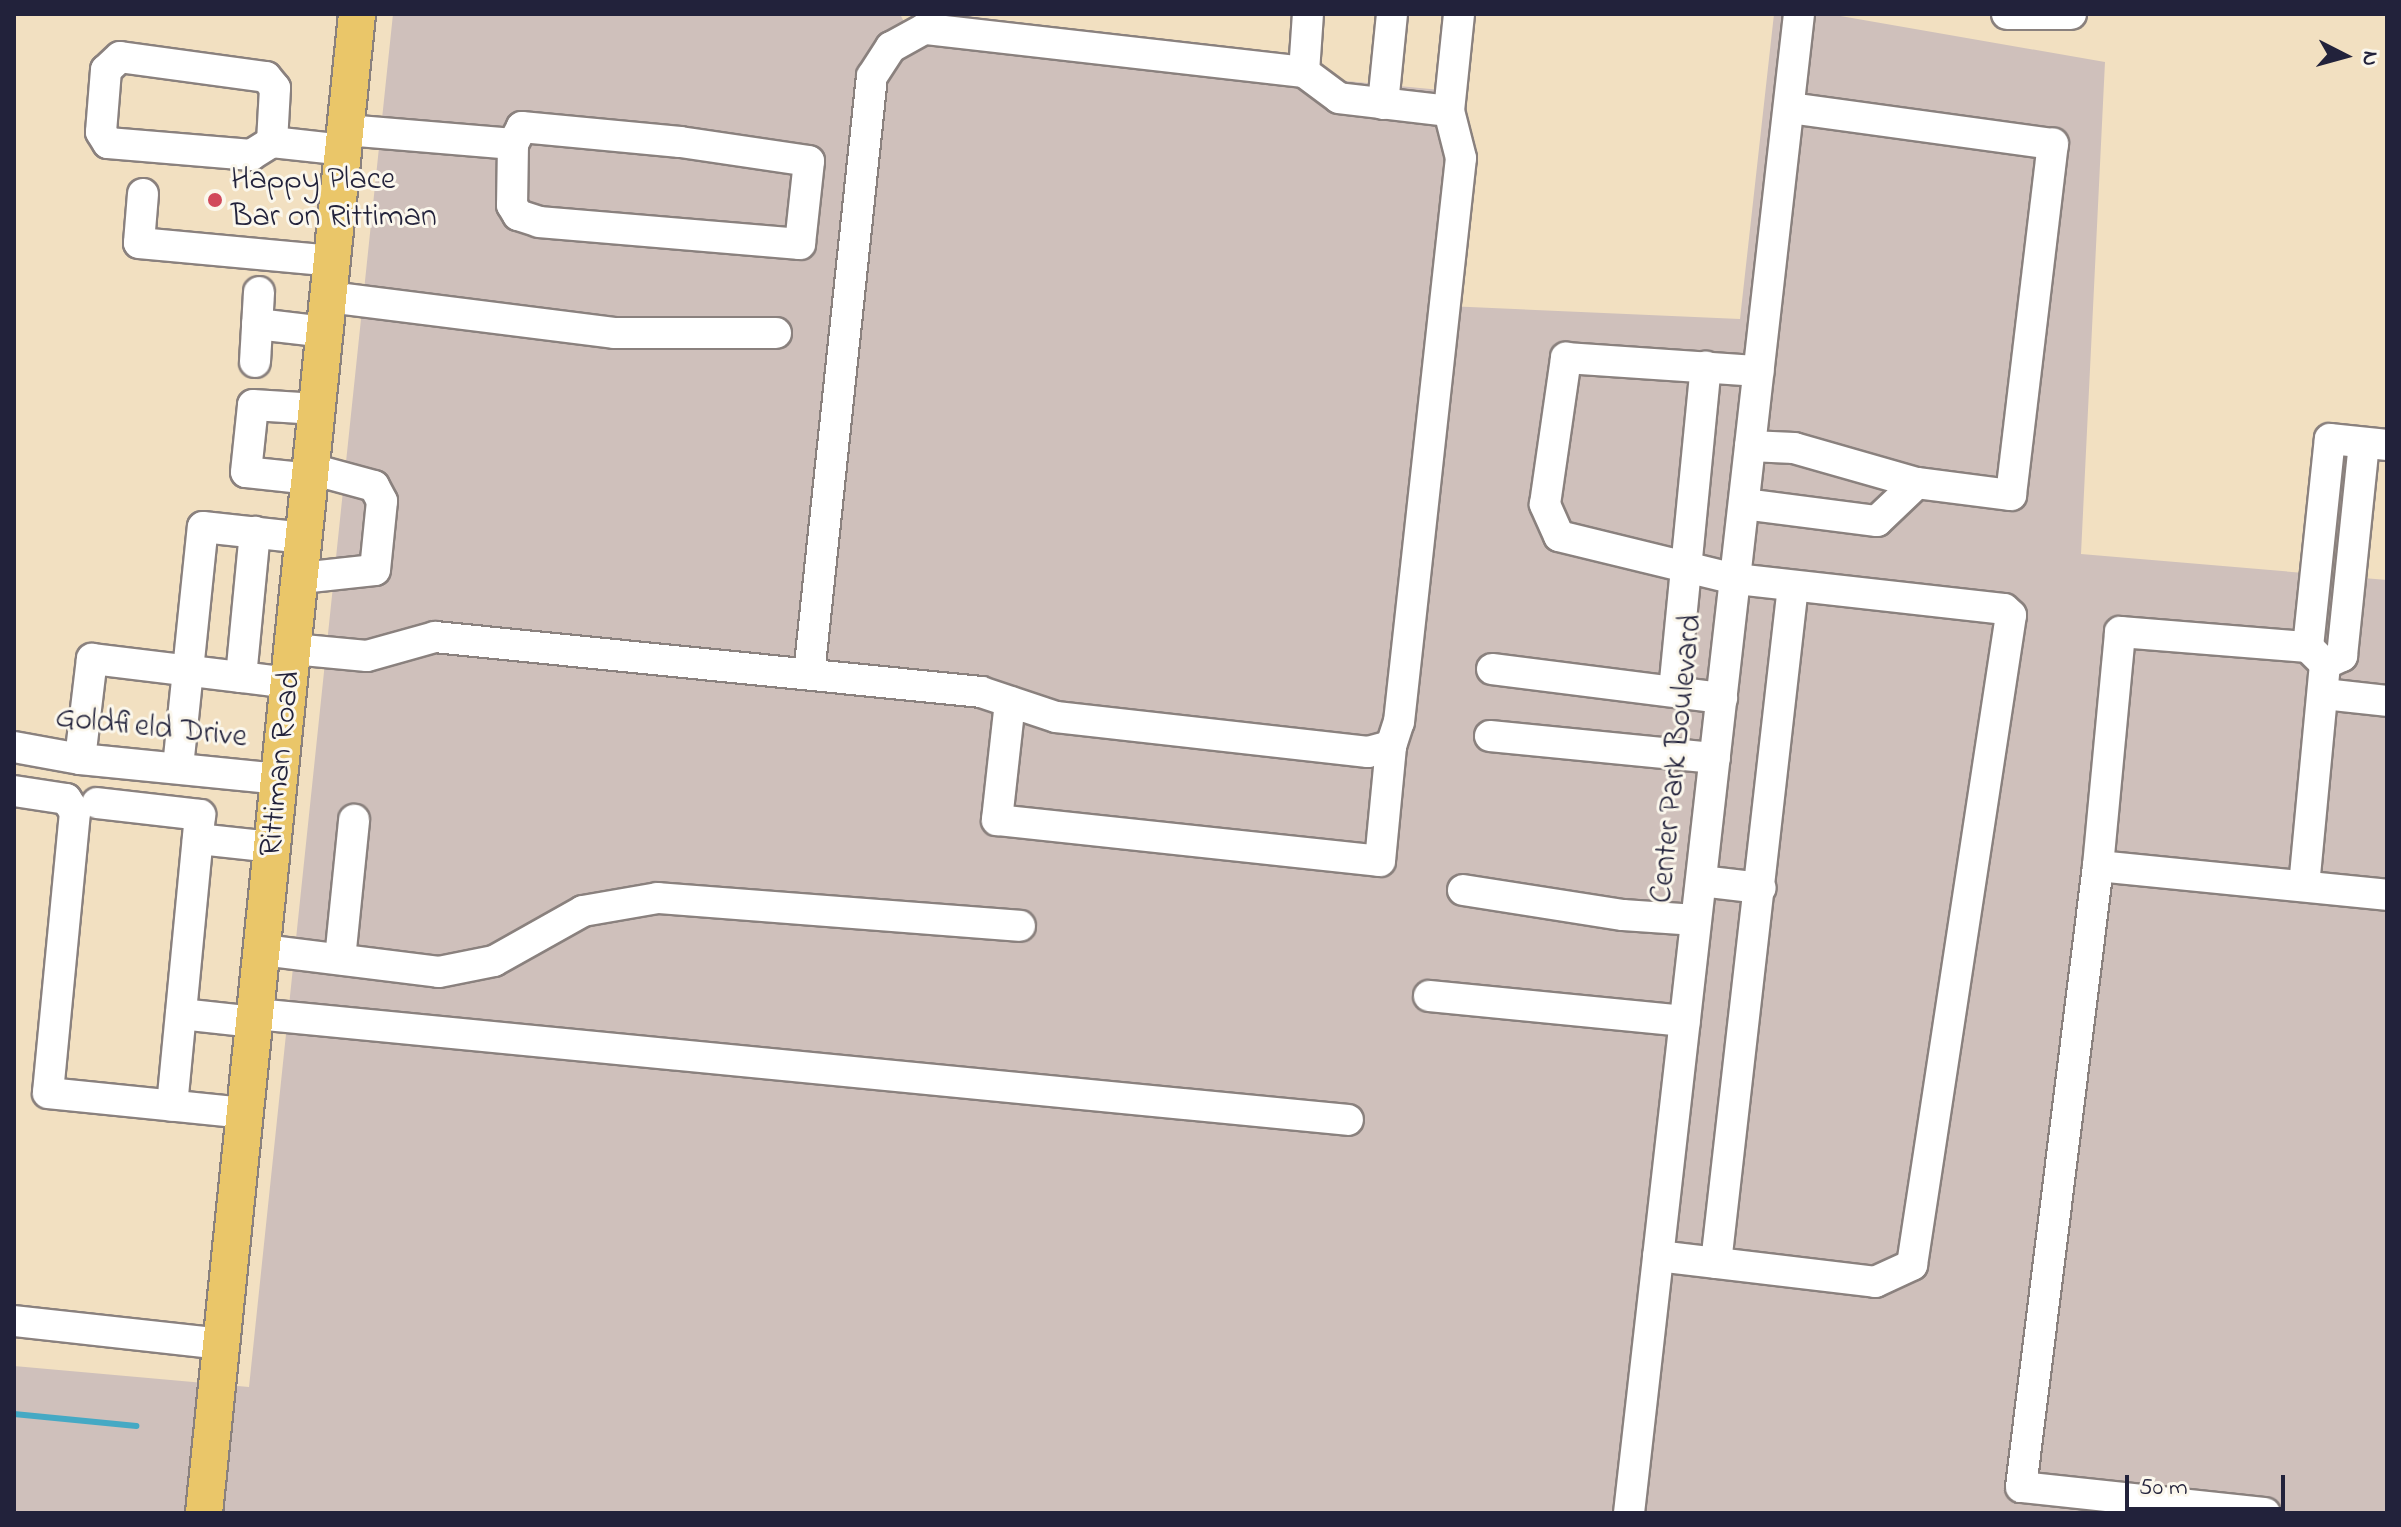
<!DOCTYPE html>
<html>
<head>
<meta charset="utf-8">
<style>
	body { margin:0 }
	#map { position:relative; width:2401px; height:1527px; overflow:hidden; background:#f2e0c1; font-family:"Indie Flower",sans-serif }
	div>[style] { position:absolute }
	.industrial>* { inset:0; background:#cfc0bb }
	.stream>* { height:6px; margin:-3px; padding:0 3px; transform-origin:3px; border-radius:3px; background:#45a9c4 }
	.roads { filter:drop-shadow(2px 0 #8a817e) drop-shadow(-2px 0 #8a817e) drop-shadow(0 2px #8a817e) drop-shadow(0 -2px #8a817e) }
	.minor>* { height:30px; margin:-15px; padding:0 15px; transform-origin:15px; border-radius:15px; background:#fff }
	.major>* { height:36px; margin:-18px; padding:0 18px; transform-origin:18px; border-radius:18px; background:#eac669 }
	.dots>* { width:22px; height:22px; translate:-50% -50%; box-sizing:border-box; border:4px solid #fbf7ec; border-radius:50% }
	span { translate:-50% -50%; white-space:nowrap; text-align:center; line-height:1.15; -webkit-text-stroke:6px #fbf7ec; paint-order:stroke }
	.poi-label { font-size:32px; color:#22223b }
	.left { translate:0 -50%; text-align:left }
	.street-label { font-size:32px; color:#22223b }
	.frame { position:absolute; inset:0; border:16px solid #22223b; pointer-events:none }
	.north { position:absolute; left:2305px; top:16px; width:80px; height:80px; -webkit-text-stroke:6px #fbf7ec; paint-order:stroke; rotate:96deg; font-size:22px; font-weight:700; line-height:32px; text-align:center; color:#22223b }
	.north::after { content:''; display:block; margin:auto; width:28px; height:36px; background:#22223b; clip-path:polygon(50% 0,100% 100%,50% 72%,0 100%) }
	.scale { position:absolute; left:2125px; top:1475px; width:160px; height:36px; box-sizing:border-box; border:4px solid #22223b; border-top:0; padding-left:10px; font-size:24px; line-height:28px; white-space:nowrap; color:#22223b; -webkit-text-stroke:6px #fbf7ec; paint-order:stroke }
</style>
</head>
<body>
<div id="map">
	<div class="industrial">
		<i style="clip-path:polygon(393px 14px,900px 14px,913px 40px,1462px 92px,1447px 306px,1740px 319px,1774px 14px,1829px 14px,2105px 62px,2081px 554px,2387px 580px,2387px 1513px,14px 1513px,14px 1366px,249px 1387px)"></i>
	</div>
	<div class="stream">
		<i style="left:14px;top:1414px;width:123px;rotate:5.6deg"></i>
	</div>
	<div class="roads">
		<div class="minor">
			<i style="left:2007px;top:14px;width:64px"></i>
			<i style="left:1304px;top:72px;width:58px;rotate:-86.1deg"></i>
			<i style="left:1383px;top:104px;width:90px;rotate:-84.3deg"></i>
			<i style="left:1449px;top:111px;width:98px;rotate:-84.1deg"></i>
			<i style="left:346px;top:130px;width:168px;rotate:4.8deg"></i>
			<i style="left:513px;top:144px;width:61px;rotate:90.9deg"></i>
			<i style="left:512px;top:205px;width:12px;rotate:59deg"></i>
			<i style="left:518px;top:215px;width:22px;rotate:18deg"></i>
			<i style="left:539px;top:222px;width:262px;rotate:4.8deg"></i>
			<i style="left:800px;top:244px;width:83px;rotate:-83.8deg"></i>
			<i style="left:809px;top:161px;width:130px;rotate:-171.6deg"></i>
			<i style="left:680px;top:142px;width:159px;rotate:-174.6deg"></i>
			<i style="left:522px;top:127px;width:19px;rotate:118deg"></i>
			<i style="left:272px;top:142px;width:54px;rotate:-86.8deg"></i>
			<i style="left:275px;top:88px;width:14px;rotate:-129deg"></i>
			<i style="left:266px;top:77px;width:147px;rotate:-172.2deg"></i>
			<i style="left:120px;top:57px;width:19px;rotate:137deg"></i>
			<i style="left:106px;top:70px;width:62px;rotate:94.6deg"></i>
			<i style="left:101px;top:132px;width:13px;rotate:58deg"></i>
			<i style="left:108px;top:143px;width:144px;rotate:4.8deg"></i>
			<i style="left:251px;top:155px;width:25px;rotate:-32deg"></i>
			<i style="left:272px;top:142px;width:72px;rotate:6.3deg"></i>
			<i style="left:143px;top:194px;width:49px;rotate:94.7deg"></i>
			<i style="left:139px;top:243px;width:194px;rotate:5.3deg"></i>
			<i style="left:329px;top:297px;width:287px;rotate:7.2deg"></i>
			<i style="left:614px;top:333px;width:162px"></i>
			<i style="left:257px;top:324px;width:68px;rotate:6.7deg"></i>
			<i style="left:255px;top:362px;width:70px;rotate:-86.7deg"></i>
			<i style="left:1750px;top:446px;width:44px;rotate:2.6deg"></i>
			<i style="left:1794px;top:448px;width:128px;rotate:15.9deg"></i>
			<i style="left:311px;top:479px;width:65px;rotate:-173.9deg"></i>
			<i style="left:246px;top:472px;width:67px;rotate:-84deg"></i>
			<i style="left:253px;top:405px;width:64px;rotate:3.6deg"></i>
			<i style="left:1744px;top:504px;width:134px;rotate:7.3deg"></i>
			<i style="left:1877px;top:521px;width:55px;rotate:-43.5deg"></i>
			<i style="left:1917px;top:483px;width:95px;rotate:7.3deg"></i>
			<i style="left:2011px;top:495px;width:354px;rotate:-83.2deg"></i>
			<i style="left:2053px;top:144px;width:266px;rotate:-172.2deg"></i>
			<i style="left:301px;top:578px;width:74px;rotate:-6.2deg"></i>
			<i style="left:375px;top:570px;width:69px;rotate:-84.2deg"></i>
			<i style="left:382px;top:501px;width:17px;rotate:-118deg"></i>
			<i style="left:374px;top:486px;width:65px;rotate:-164.9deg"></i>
			<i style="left:293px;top:649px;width:74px;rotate:5.4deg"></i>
			<i style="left:367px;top:656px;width:71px;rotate:-15.6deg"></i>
			<i style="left:435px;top:637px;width:549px;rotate:5.75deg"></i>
			<i style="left:981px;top:692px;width:79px;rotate:18.4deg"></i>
			<i style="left:1056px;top:717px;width:314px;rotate:6.4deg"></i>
			<i style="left:1368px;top:752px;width:24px;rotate:-15deg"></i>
			<i style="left:1391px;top:746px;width:25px;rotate:-72deg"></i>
			<i style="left:1399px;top:722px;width:567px;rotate:-83.73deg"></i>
			<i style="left:1461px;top:158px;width:49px;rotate:-104.3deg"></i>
			<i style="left:1449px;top:111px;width:111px;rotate:-173.3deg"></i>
			<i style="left:1339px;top:98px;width:44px;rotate:-143.4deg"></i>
			<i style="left:1304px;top:72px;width:382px;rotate:-173.5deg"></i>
			<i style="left:924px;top:29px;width:38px;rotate:151deg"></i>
			<i style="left:891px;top:47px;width:35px;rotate:123deg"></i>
			<i style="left:872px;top:76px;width:601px;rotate:96.01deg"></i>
			<i style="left:2325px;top:664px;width:19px;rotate:-25deg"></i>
			<i style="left:2342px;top:656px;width:214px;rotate:-84.1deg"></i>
			<i style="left:1492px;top:669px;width:232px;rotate:7.2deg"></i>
			<i style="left:241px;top:677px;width:49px;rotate:7deg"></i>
			<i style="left:1674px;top:691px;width:326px;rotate:-84.4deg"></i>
			<i style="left:2324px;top:694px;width:63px;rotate:6.3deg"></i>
			<i style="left:1010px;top:702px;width:119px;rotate:96.3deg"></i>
			<i style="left:997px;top:820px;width:385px;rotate:6.1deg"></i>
			<i style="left:1380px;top:861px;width:116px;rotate:-84.5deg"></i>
			<i style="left:1490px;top:736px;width:226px;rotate:5.6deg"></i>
			<i style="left:14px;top:747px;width:67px;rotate:10.3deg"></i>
			<i style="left:80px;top:759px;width:202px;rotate:5.7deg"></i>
			<i style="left:80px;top:759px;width:101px;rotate:-83.2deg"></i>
			<i style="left:92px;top:659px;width:150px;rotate:6.9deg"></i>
			<i style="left:241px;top:677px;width:146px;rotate:-84.5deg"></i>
			<i style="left:178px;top:767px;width:241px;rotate:-84.1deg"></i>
			<i style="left:203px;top:527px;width:102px;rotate:6.2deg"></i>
			<i style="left:14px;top:791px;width:53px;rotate:8.7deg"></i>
			<i style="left:66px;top:799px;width:16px;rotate:55deg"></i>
			<i style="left:75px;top:812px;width:282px;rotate:95.5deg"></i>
			<i style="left:48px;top:1093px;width:199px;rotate:5.8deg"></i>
			<i style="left:97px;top:803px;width:104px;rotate:6.6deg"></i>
			<i style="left:200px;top:815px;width:292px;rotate:95.5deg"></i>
			<i style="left:198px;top:839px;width:75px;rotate:6.1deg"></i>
			<i style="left:2098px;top:866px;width:290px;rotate:5.7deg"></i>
			<i style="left:1701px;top:881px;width:60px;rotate:6.7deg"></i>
			<i style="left:2304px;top:886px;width:223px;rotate:-84.6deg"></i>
			<i style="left:2325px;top:664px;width:24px;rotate:-135deg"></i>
			<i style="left:2308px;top:647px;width:209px;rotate:-84deg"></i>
			<i style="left:2330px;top:439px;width:57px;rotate:6deg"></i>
			<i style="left:1463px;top:890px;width:162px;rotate:8.9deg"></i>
			<i style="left:1623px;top:915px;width:73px;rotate:3.9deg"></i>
			<i style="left:263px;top:950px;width:177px;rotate:7.1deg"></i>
			<i style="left:439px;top:972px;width:56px;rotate:-11.3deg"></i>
			<i style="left:494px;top:961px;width:102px;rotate:-29.3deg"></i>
			<i style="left:583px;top:911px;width:76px;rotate:-9.8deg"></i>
			<i style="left:658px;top:898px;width:363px;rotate:4.4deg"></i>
			<i style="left:340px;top:959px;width:140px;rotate:-84.2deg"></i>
			<i style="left:1429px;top:996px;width:257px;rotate:5.6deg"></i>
			<i style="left:181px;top:1014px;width:74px;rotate:6.2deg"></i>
			<i style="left:256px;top:1014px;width:1097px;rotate:5.54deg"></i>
			<i style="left:1658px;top:1256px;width:219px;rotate:6.8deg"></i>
			<i style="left:1875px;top:1282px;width:41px;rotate:-24.7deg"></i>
			<i style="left:1912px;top:1265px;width:657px;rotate:-81.34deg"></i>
			<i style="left:2011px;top:615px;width:9px;rotate:-139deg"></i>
			<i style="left:2004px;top:609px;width:271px;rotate:-173.6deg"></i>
			<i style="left:1735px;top:579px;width:181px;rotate:-166.3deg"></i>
			<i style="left:1559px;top:536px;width:35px;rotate:-114deg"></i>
			<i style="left:1545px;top:504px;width:148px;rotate:-81.8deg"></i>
			<i style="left:1566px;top:358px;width:193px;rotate:3.9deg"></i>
			<i style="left:1716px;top:1263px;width:681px;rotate:-83.51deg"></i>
			<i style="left:14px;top:1321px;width:208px;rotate:6.3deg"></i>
			<i style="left:1629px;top:1513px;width:1509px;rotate:-83.53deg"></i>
			<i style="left:2265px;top:1513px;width:245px;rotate:-173.9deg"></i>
			<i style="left:2021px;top:1487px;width:626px;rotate:-82.93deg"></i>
			<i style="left:2098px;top:866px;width:235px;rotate:-84.6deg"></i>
			<i style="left:2120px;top:632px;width:189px;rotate:4.6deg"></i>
		</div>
		<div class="major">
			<i style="left:204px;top:1513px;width:1507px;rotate:-84.17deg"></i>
		</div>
	</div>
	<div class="dots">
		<i style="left:215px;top:200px;background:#d1495b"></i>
	</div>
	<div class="poi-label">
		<span class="left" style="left:231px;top:200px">Happy Place<br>Bar on Rittiman</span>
	</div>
	<div class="street-label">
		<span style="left:151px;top:729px;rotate:6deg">Goldfield Drive</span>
		<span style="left:1678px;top:759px;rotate:-84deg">Center Park Boulevard</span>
		<span style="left:282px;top:764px;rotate:-84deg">Rittiman Road</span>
	</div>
	<div class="frame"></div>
	<div class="north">N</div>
	<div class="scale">50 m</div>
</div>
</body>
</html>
